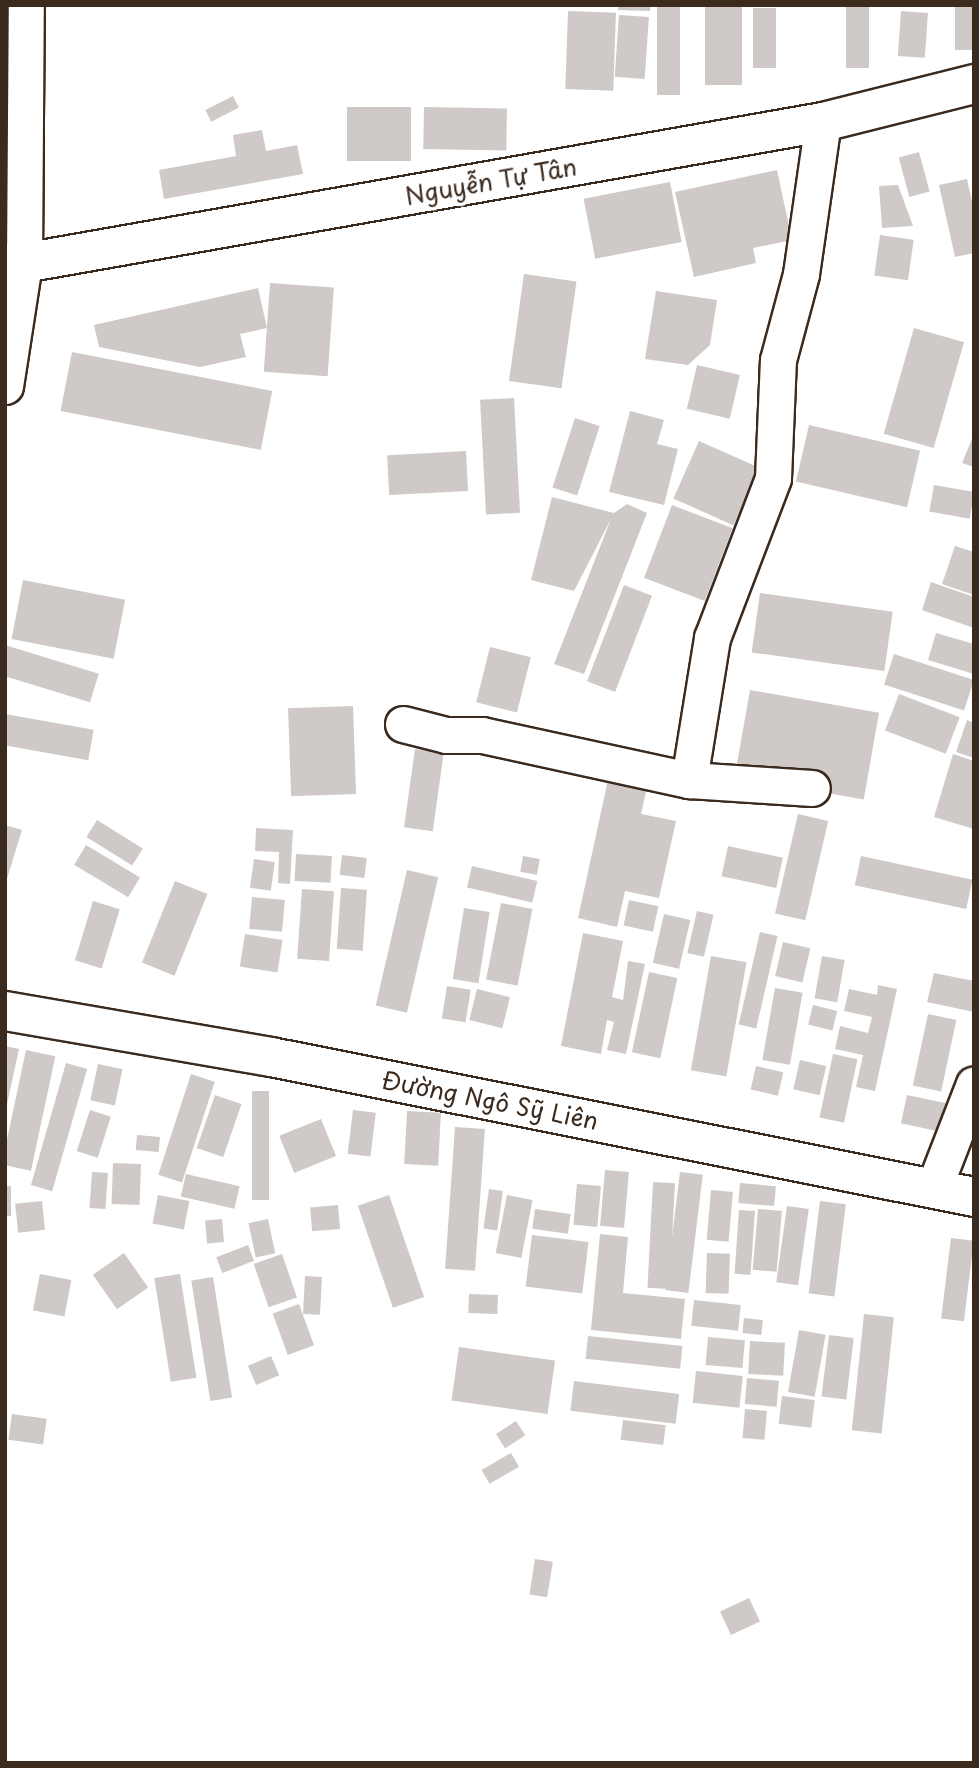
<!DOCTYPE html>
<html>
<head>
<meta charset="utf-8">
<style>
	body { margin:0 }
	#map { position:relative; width:979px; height:1768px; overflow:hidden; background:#fff; font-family:"Playpen Sans",sans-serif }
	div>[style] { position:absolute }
	.building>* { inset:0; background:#cfcac7; transform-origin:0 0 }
	.roads { filter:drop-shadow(2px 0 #3b2a1e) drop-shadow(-2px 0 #3b2a1e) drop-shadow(0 2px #3b2a1e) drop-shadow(0 -2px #3b2a1e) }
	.minor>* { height:35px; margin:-17.5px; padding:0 17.5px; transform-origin:17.5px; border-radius:17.5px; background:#fff }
	.tertiary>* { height:38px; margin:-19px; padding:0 19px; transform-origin:19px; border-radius:19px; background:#fff }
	span { translate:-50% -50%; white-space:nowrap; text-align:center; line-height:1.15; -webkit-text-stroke:7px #fff; paint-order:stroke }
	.street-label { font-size:24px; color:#3b2a1e }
	.frame { position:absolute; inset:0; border:7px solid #3b2a1e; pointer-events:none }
</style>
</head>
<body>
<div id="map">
	<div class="building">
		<i style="clip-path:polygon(618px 5px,650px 5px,650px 11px,618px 10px)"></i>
		<i style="left:657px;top:5px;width:23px;height:90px"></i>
		<i style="left:705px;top:5px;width:37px;height:80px"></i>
		<i style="left:846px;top:5px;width:23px;height:63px"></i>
		<i style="left:955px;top:5px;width:19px;height:45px"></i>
		<i style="left:753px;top:8px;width:23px;height:60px"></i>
		<i style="left:568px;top:11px;width:48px;height:78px;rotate:2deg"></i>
		<i style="left:901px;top:11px;width:27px;height:45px;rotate:4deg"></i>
		<i style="left:619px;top:15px;width:30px;height:62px;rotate:4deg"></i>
		<i style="left:233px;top:96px;width:13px;height:31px;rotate:63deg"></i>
		<i style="left:347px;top:107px;width:64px;height:54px"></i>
		<i style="left:424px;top:107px;width:83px;height:42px;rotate:1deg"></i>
		<i style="clip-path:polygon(262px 130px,266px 151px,297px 145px,303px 174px,164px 199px,159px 170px,236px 156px,233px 135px)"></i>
		<i style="left:919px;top:152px;width:41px;height:21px;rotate:75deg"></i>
		<i style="clip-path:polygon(777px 170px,792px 240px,753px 248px,756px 263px,694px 277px,675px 192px)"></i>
		<i style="clip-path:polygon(967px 179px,974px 211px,974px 253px,955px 257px,939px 185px)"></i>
		<i style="left:670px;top:182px;width:61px;height:88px;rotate:79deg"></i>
		<i style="clip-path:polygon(898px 185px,913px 226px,882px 228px,879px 186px)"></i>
		<i style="left:880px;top:235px;width:34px;height:41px;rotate:8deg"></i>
		<i style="left:524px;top:274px;width:53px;height:108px;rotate:8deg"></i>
		<i style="left:270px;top:283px;width:64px;height:89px;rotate:4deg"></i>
		<i style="clip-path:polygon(258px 288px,267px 328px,240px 334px,246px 357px,200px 367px,99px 347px,94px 325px)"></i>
		<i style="clip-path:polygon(656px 291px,717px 300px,710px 345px,688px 365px,645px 359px)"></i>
		<i style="left:914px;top:328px;width:52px;height:110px;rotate:16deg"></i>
		<i style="left:72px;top:352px;width:204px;height:60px;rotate:11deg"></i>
		<i style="left:697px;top:365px;width:44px;height:45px;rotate:13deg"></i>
		<i style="left:514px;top:398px;width:115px;height:34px;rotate:87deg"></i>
		<i style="clip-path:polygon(630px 411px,664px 420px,657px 444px,678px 449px,664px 505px,609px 492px)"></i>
		<i style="left:575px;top:418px;width:26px;height:73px;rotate:18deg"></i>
		<i style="left:809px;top:425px;width:114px;height:58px;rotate:13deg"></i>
		<i style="clip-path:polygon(974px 434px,974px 467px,962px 463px)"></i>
		<i style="left:699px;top:441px;width:66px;height:63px;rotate:24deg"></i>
		<i style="left:466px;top:451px;width:40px;height:79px;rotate:87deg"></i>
		<i style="left:934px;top:485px;width:41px;height:27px;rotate:10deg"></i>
		<i style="clip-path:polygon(552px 497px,614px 513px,627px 504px,647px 513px,584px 674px,554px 664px,611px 519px,574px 591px,531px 580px)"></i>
		<i style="left:672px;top:505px;width:65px;height:78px;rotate:21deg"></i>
		<i style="clip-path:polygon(955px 546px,974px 552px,974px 595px,942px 584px)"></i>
		<i style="left:23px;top:580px;width:104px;height:60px;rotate:11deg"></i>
		<i style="clip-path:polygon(931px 582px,974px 597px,974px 628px,922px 610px)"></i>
		<i style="left:624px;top:585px;width:30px;height:103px;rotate:21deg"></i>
		<i style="left:760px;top:593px;width:134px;height:60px;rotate:8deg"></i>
		<i style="clip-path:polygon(936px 633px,974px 644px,974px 674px,928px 660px)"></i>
		<i style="left:5px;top:645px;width:98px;height:30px;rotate:17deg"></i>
		<i style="left:490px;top:647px;width:42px;height:57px;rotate:14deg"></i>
		<i style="left:894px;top:654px;width:84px;height:32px;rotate:18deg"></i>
		<i style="left:750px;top:690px;width:131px;height:88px;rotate:10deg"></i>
		<i style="left:899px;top:694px;width:65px;height:39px;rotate:21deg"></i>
		<i style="left:353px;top:706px;width:88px;height:65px;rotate:88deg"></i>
		<i style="left:5px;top:714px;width:90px;height:31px;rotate:10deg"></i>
		<i style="clip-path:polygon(967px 720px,974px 723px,974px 758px,956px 752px)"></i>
		<i style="left:415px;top:749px;width:29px;height:79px;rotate:8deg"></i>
		<i style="clip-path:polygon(953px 754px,974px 761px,974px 829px,934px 817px)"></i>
		<i style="clip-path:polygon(611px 766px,650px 774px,641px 814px,676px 821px,659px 898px,625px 891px,617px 927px,578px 918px)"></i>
		<i style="left:798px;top:814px;width:31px;height:102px;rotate:13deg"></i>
		<i style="left:97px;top:820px;width:54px;height:20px;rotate:32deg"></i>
		<i style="clip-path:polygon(5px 825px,22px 830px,6px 882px,5px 882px)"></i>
		<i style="clip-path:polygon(256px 828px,293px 830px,290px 884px,278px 883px,279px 852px,255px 851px)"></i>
		<i style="left:86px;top:845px;width:63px;height:23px;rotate:31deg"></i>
		<i style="left:728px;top:846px;width:56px;height:31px;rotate:12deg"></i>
		<i style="left:296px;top:854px;width:36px;height:27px;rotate:3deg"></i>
		<i style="left:342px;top:855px;width:25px;height:20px;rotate:7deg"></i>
		<i style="left:523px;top:856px;width:17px;height:16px;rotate:10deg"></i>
		<i style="left:861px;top:856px;width:114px;height:30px;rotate:12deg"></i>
		<i style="left:254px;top:859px;width:21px;height:29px;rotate:8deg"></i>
		<i style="left:472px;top:866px;width:67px;height:22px;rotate:13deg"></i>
		<i style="left:407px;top:870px;width:32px;height:139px;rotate:13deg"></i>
		<i style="left:175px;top:881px;width:35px;height:88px;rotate:22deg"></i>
		<i style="left:341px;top:888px;width:26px;height:61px;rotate:4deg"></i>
		<i style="left:302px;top:889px;width:32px;height:70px;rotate:4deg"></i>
		<i style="left:252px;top:897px;width:33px;height:32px;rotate:5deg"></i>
		<i style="left:629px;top:900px;width:30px;height:26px;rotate:12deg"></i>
		<i style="left:93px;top:901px;width:28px;height:62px;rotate:17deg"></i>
		<i style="left:501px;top:903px;width:32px;height:78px;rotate:11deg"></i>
		<i style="left:464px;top:908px;width:26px;height:72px;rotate:9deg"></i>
		<i style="left:697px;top:911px;width:17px;height:43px;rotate:13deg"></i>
		<i style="left:664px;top:914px;width:27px;height:50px;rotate:13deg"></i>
		<i style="left:760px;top:932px;width:18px;height:95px;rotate:13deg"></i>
		<i style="clip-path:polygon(583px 933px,623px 941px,612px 997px,623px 1000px,628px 961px,645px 964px,626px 1054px,607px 1050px,614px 1022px,607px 1020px,601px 1054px,561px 1046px)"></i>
		<i style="left:245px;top:934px;width:38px;height:33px;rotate:9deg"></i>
		<i style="left:783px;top:942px;width:28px;height:35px;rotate:13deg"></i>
		<i style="left:711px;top:956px;width:36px;height:116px;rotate:10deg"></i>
		<i style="left:822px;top:956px;width:23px;height:43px;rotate:10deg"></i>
		<i style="left:649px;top:972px;width:29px;height:82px;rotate:12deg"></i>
		<i style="clip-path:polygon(934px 973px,974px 981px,974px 1012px,927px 1002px)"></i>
		<i style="clip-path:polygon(878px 985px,897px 989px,875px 1091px,856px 1087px,863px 1055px,835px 1049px,840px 1026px,868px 1033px,872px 1017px,844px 1011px,849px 989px,877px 995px)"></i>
		<i style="left:447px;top:986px;width:24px;height:33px;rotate:9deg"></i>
		<i style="left:775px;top:988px;width:28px;height:73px;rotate:10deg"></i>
		<i style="left:477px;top:989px;width:34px;height:32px;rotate:14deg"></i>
		<i style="left:813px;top:1005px;width:25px;height:20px;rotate:14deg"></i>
		<i style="left:928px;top:1014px;width:29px;height:73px;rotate:12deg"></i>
		<i style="clip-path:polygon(5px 1046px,19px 1049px,6px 1109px,5px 1109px)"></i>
		<i style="left:26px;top:1050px;width:30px;height:117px;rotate:12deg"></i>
		<i style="left:833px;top:1054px;width:25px;height:65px;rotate:12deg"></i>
		<i style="left:800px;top:1060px;width:27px;height:30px;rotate:13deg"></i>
		<i style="left:66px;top:1063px;width:22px;height:127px;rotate:16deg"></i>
		<i style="left:98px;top:1064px;width:25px;height:37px;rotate:12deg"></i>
		<i style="left:756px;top:1066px;width:28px;height:24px;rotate:13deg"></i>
		<i style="left:191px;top:1074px;width:25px;height:106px;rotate:18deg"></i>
		<i style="left:252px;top:1091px;width:17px;height:109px"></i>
		<i style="left:215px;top:1095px;width:28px;height:56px;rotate:19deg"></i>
		<i style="left:907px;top:1095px;width:45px;height:29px;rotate:12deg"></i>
		<i style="left:90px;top:1110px;width:22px;height:43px;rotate:18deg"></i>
		<i style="left:353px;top:1110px;width:23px;height:44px;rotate:7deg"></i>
		<i style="left:407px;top:1111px;width:34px;height:53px;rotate:3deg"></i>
		<i style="left:321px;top:1119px;width:40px;height:45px;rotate:68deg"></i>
		<i style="left:455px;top:1127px;width:30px;height:142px;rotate:4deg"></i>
		<i style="left:137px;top:1135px;width:23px;height:15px;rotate:5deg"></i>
		<i style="left:113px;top:1163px;width:28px;height:41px;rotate:2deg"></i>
		<i style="left:605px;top:1170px;width:24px;height:56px;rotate:5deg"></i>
		<i style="left:92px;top:1172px;width:16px;height:36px;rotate:4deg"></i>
		<i style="left:680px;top:1172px;width:23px;height:119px;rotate:7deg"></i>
		<i style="left:186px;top:1174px;width:55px;height:23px;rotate:13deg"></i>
		<i style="left:653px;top:1182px;width:22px;height:106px;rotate:3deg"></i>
		<i style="left:740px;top:1183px;width:36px;height:20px;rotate:5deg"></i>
		<i style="left:577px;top:1184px;width:24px;height:41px;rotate:5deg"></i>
		<i style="left:5px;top:1186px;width:6px;height:30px"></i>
		<i style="left:489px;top:1189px;width:14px;height:40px;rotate:8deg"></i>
		<i style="left:711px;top:1190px;width:22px;height:50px;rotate:5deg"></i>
		<i style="left:158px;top:1195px;width:32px;height:29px;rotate:11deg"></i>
		<i style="left:389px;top:1195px;width:108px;height:33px;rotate:71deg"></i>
		<i style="left:507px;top:1195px;width:26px;height:59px;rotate:11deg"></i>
		<i style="left:42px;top:1201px;width:29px;height:27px;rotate:84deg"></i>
		<i style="left:820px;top:1201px;width:26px;height:93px;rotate:7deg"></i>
		<i style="left:338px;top:1205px;width:24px;height:28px;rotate:85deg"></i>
		<i style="left:787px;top:1206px;width:22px;height:77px;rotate:8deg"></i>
		<i style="left:535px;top:1209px;width:36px;height:20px;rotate:8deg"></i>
		<i style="left:758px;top:1209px;width:24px;height:61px;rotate:5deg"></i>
		<i style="left:739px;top:1210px;width:16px;height:64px;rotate:4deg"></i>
		<i style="left:222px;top:1219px;width:23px;height:17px;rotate:85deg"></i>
		<i style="left:268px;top:1219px;width:35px;height:20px;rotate:78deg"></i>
		<i style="clip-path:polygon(600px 1234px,628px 1237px,623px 1293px,685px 1299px,681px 1339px,591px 1330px)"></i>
		<i style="left:532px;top:1235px;width:57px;height:52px;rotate:7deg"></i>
		<i style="left:951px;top:1238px;width:23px;height:81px;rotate:7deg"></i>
		<i style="left:248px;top:1245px;width:17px;height:34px;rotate:69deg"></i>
		<i style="left:124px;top:1253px;width:42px;height:38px;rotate:55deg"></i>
		<i style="left:707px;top:1253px;width:23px;height:40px;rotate:2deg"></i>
		<i style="left:282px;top:1254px;width:46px;height:30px;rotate:71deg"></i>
		<i style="left:40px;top:1274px;width:32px;height:37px;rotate:11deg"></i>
		<i style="left:180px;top:1274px;width:105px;height:26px;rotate:81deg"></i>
		<i style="left:305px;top:1276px;width:17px;height:38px;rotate:3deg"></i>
		<i style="left:213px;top:1277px;width:122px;height:22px;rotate:81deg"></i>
		<i style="left:469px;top:1294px;width:29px;height:19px;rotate:2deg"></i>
		<i style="left:694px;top:1300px;width:47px;height:26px;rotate:6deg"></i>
		<i style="left:299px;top:1304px;width:44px;height:28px;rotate:70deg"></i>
		<i style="left:864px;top:1314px;width:30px;height:117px;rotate:6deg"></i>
		<i style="left:744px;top:1318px;width:19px;height:15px;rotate:6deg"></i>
		<i style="left:799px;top:1330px;width:27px;height:63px;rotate:10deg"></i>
		<i style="left:829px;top:1335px;width:25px;height:62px;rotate:7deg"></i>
		<i style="left:588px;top:1336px;width:95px;height:23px;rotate:6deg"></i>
		<i style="left:708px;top:1337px;width:37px;height:28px;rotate:5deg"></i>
		<i style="left:750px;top:1341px;width:35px;height:33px;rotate:3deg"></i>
		<i style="left:459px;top:1347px;width:97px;height:54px;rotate:8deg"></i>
		<i style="left:271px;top:1356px;width:21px;height:25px;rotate:67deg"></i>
		<i style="left:696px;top:1371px;width:47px;height:32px;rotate:6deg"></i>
		<i style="left:747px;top:1378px;width:32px;height:26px;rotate:5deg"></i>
		<i style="left:574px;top:1381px;width:106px;height:30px;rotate:7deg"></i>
		<i style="left:782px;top:1396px;width:33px;height:28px;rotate:7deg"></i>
		<i style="left:745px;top:1409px;width:22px;height:29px;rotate:5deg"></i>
		<i style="left:12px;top:1414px;width:35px;height:26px;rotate:8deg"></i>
		<i style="left:623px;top:1420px;width:43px;height:20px;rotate:7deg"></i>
		<i style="left:516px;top:1421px;width:17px;height:24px;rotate:57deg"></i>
		<i style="left:511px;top:1453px;width:16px;height:34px;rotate:60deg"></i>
		<i style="left:535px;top:1559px;width:18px;height:36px;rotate:9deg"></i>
		<i style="left:749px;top:1598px;width:26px;height:32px;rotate:65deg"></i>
	</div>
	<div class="roads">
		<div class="minor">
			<i style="left:5px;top:386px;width:124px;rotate:-81.2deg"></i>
			<i style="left:24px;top:263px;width:258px;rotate:-89.6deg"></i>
			<i style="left:403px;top:724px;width:44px;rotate:14.3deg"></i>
			<i style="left:446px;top:735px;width:36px"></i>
			<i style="left:482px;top:735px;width:212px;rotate:12.3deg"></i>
			<i style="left:689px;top:780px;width:123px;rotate:3.7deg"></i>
			<i style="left:689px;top:780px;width:144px;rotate:-80.8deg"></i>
			<i style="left:712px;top:638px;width:171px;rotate:-69.1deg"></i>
			<i style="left:773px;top:478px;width:118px;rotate:-87.6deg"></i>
			<i style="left:778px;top:360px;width:89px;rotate:-75deg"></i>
			<i style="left:801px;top:274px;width:154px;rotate:-81.8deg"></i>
			<i style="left:934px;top:1187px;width:110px;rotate:-68.8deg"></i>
		</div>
		<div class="tertiary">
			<i style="left:5px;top:263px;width:19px"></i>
			<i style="left:24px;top:263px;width:811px;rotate:-10.01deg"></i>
			<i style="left:823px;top:122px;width:156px;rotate:-14.1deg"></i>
			<i style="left:5px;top:1011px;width:270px;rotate:9.8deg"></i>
			<i style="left:271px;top:1057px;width:717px;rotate:11.26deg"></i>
		</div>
	</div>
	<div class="street-label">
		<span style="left:491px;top:181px;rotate:-10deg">Nguyễn Tự Tân</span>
		<span style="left:490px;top:1100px;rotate:11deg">Đường Ngô Sỹ Liên</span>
	</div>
	<div class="frame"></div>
</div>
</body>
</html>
